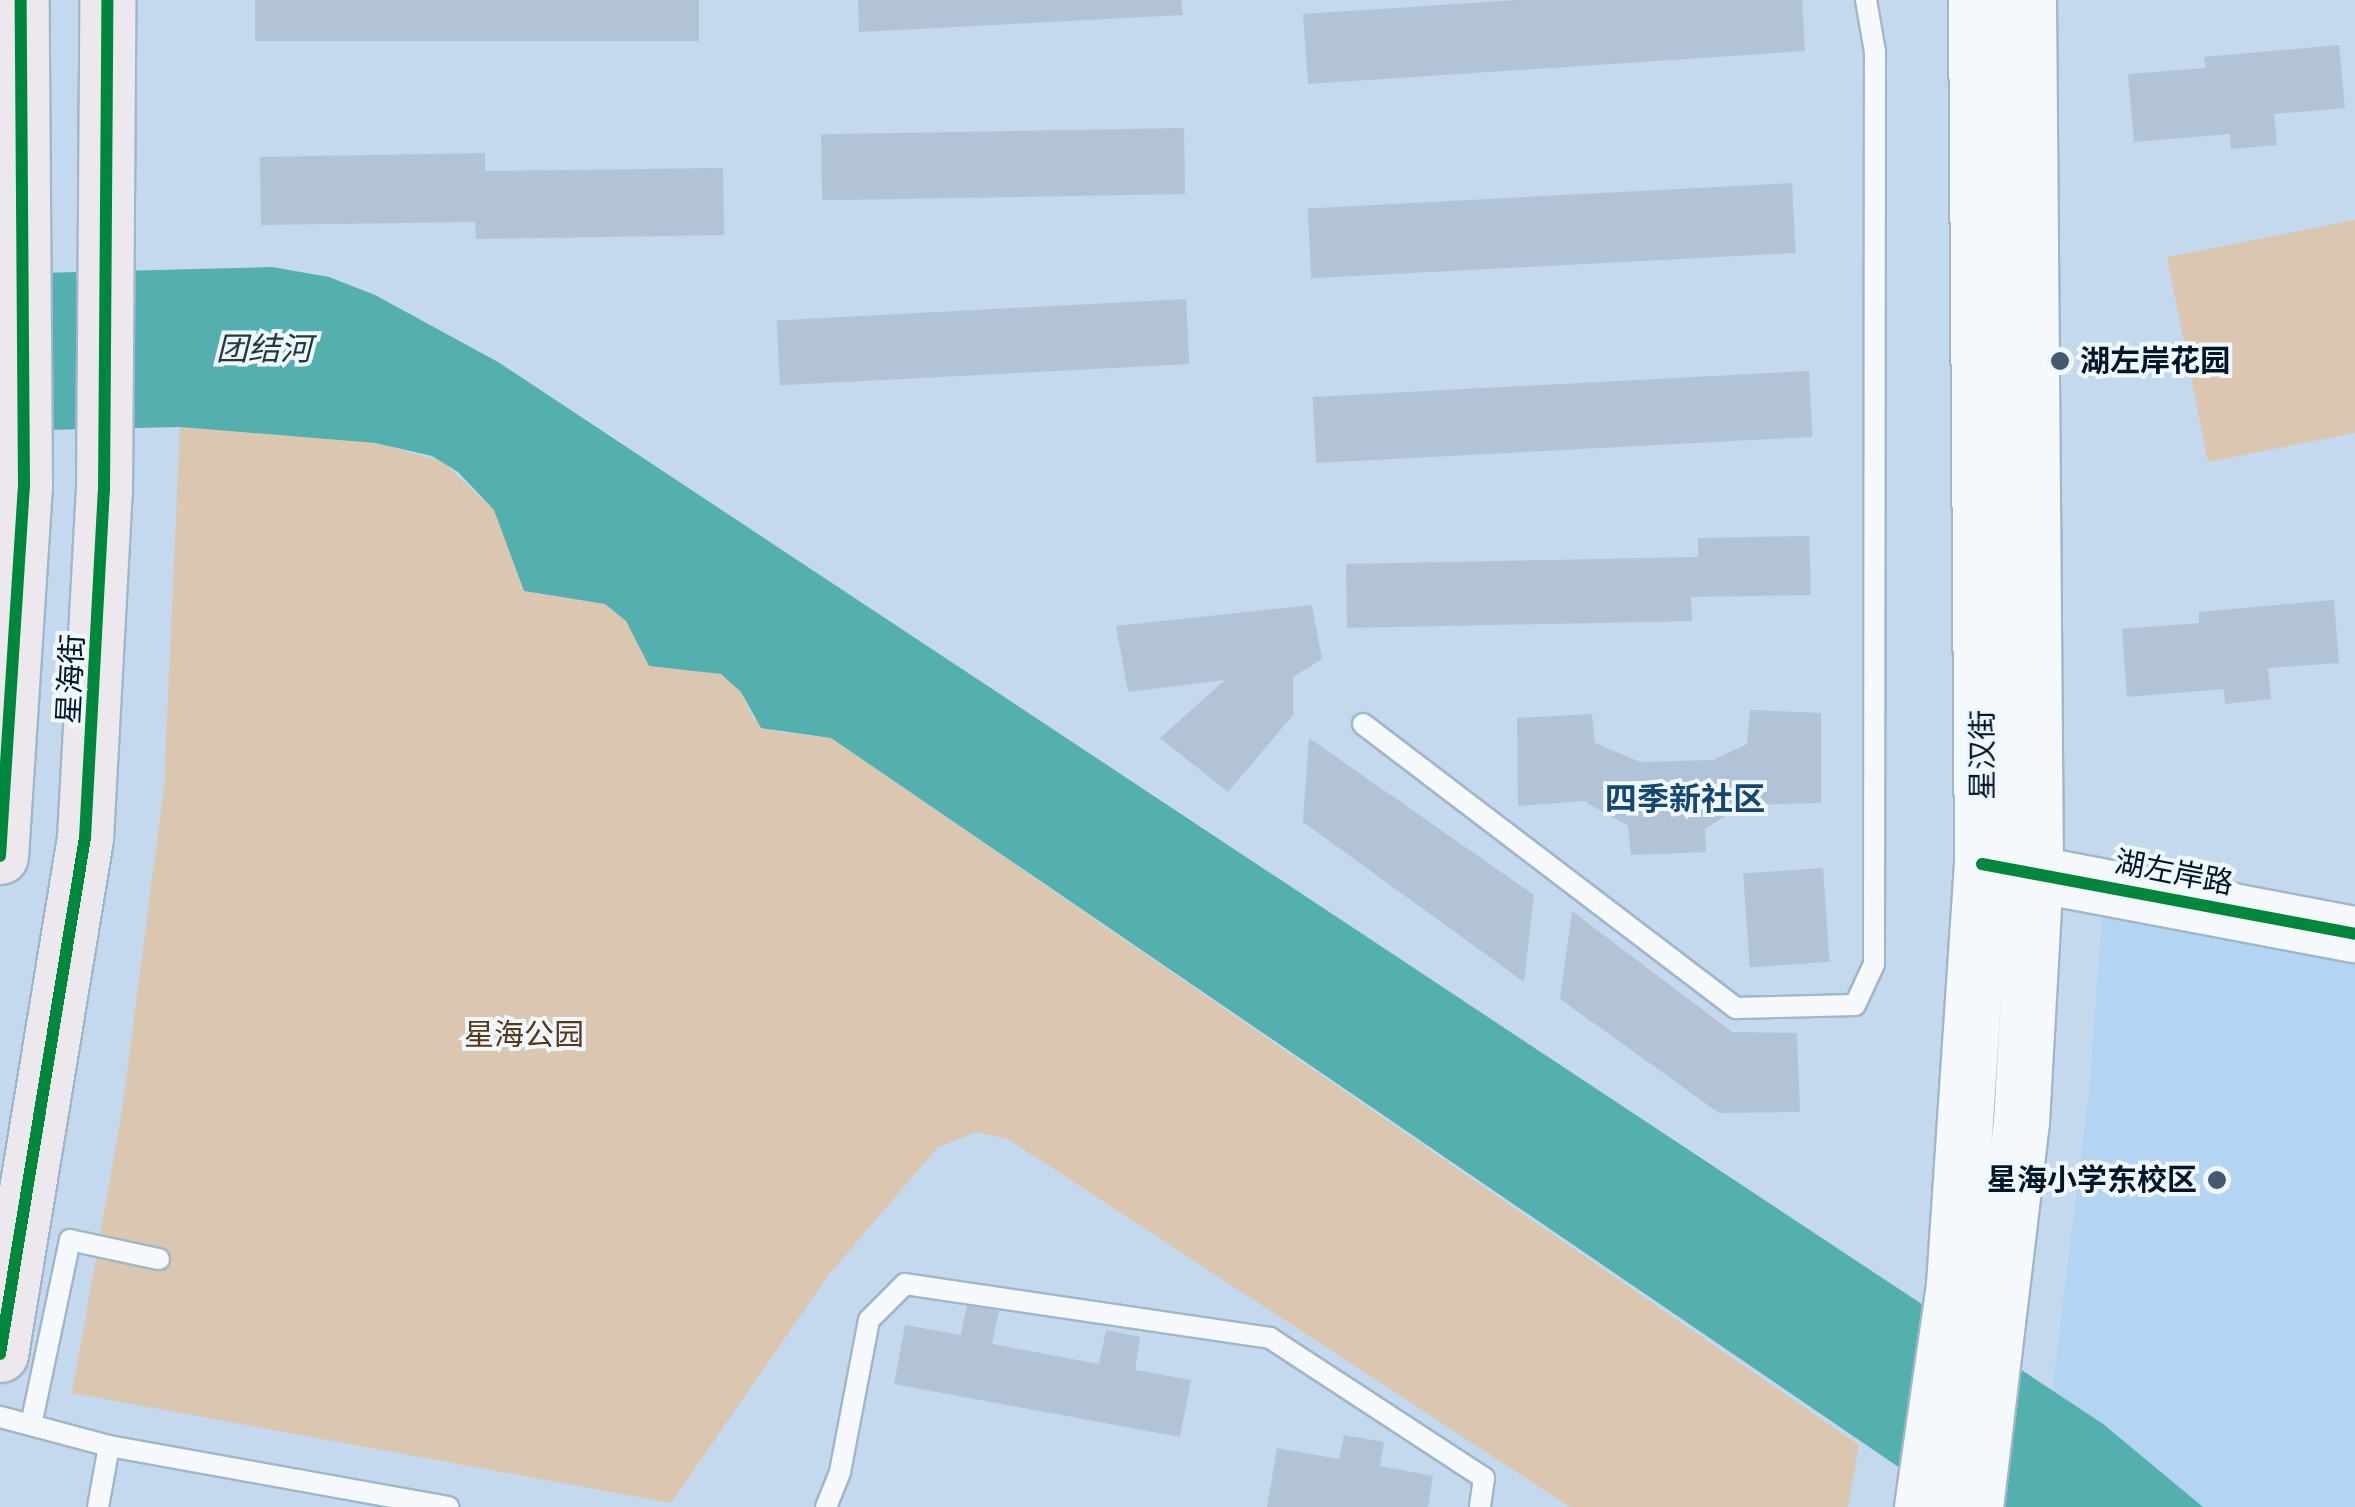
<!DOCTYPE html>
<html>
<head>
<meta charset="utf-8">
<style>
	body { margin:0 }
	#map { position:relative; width:2355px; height:1507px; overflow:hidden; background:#c4d9ee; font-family:Karla,"Noto Sans SC",sans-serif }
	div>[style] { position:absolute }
	.built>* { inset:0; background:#b3d4f2 }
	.green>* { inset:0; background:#dbc6af }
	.water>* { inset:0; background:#53b0af }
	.building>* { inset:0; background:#b2c2d7; transform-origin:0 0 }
	.roads { filter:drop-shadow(2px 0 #a0b6ca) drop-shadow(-2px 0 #a0b6ca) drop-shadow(0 2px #a0b6ca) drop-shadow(0 -2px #a0b6ca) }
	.lane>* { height:20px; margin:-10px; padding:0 10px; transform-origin:10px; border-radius:10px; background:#f6f9fc }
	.secondary>* { height:55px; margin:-27.5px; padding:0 27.5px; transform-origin:27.5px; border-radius:27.5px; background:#f6f9fc }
	.primary>* { height:55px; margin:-27.5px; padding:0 27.5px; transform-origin:27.5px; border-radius:27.5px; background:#ede8ed }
	.cycleway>* { height:12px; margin:-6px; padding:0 6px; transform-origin:6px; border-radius:6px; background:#00873e }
	.dots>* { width:28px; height:28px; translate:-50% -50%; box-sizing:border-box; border:5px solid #f1f7fe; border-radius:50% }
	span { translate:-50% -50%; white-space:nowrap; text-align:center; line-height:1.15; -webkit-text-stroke:8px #f1f7fe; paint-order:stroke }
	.poi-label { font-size:30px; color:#00162b; font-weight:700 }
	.left { translate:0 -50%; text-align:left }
	.right { translate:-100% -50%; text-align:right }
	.street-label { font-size:30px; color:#00162b }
	.park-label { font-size:30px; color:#573918 }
	.water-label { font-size:32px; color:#213b38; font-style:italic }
	.neighbourhood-label { font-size:32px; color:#154871; font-weight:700 }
</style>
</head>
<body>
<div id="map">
	<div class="built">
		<i style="clip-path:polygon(2104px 890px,2355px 939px,2355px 1507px,2203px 1507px,2052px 1391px,2089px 1091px)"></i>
	</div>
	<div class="green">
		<i style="clip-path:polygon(2355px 220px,2355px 433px,2208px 462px,2167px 257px)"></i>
		<i style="clip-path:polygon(180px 427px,375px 443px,442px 461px,494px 510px,524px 591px,605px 604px,626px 621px,649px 666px,721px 674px,741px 692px,753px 718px,778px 732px,831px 738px,1859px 1445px,1848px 1507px,1570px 1507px,1008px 1139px,976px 1132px,937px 1148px,827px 1277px,671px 1503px,72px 1393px,122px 1111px,164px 787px)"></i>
	</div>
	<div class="water">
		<i style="clip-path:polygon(272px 267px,329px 277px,375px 295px,498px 362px,2103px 1424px,2203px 1507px,1957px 1507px,831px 738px,761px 728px,741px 692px,721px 674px,649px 666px,626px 621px,605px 604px,524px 591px,494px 510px,458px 472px,432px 456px,375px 443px,180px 427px,0 431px,0 274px)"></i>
	</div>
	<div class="building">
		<i style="left:255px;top:0;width:444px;height:41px"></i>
		<i style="clip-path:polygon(858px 0,1181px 0,1183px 15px,859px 32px)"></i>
		<i style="clip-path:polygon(1518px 0,1802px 0,1805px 51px,1308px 84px,1303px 14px)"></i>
		<i style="clip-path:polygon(2339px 45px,2345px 108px,2274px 114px,2277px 145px,2231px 149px,2230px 134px,2134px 142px,2128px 74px,2206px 68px,2204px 57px)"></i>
		<i style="left:1184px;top:128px;width:66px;height:363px;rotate:89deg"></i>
		<i style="clip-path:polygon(485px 153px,485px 171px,723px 168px,724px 235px,476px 239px,475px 222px,261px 225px,260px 157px)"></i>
		<i style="left:1792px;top:183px;width:70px;height:485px;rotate:87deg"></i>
		<i style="left:1186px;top:299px;width:65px;height:410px;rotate:87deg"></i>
		<i style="left:1809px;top:371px;width:66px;height:497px;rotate:87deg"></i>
		<i style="clip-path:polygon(1809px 536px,1811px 595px,1691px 597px,1692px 621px,1347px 628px,1346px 564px,1698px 557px,1698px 538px)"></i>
		<i style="clip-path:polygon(2334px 600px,2339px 663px,2268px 668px,2271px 699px,2225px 704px,2224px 689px,2127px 697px,2122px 629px,2199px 623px,2199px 612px)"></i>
		<i style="clip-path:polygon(1312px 605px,1322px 659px,1293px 677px,1293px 715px,1228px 792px,1160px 738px,1225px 680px,1128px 692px,1116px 626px)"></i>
		<i style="clip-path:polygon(1750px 710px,1821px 713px,1821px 803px,1742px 805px,1705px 829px,1706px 852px,1631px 855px,1628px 826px,1584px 801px,1518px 806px,1517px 718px,1592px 714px,1595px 743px,1640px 762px,1713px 760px,1747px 744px)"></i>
		<i style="clip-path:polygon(1309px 738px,1534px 895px,1524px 982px,1303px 822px)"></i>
		<i style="left:1823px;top:868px;width:94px;height:80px;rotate:86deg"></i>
		<i style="clip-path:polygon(1572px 911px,1732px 1032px,1797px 1033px,1800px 1112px,1719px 1113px,1560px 999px)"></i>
		<i style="clip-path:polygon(967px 1305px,999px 1311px,992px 1344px,1099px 1364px,1106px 1330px,1140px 1337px,1135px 1370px,1191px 1380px,1180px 1437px,894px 1384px,905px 1325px,961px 1335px)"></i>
		<i style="clip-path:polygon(1344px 1435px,1384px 1442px,1380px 1466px,1433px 1476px,1428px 1507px,1267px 1507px,1277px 1448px,1339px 1459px)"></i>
	</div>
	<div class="roads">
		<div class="lane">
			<i style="left:1363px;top:724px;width:469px;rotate:37.3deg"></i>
			<i style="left:1736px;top:1008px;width:119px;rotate:-1.4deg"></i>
			<i style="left:1855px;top:1005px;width:45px;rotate:-65.1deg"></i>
			<i style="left:1874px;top:964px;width:912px;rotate:-89.94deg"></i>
			<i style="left:1875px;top:52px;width:53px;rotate:-99.8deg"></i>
			<i style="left:0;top:1417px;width:113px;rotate:14.9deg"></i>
			<i style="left:109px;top:1446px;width:345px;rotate:10.2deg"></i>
			<i style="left:31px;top:1425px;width:189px;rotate:-78.1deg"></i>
			<i style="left:70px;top:1240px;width:91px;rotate:12.1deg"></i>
			<i style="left:98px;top:1507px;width:62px;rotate:-79.8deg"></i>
			<i style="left:826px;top:1507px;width:38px;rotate:-68deg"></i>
			<i style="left:840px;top:1472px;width:155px;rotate:-79.2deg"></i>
			<i style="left:869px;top:1320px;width:51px;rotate:-45deg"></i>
			<i style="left:905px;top:1284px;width:369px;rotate:8.4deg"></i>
			<i style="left:1270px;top:1338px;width:256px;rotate:33.2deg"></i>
			<i style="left:1484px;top:1478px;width:29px;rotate:98deg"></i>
		</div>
		<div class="secondary">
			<i style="left:1999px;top:867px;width:362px;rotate:10.7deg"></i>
			<i style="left:1922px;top:1507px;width:224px;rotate:-81.8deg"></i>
			<i style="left:1954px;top:1285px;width:422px;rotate:-86.2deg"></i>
			<i style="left:1982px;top:864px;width:864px;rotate:-90.4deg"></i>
			<i style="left:1975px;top:1507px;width:388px;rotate:-83.2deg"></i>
			<i style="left:2021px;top:1122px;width:250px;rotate:-86.8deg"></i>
			<i style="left:2035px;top:872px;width:872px;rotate:-90.46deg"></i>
		</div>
		<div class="primary">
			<i style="left:0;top:856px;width:371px;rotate:-86.3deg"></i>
			<i style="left:24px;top:486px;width:486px;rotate:-90.4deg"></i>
			<i style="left:0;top:1354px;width:523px;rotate:-80.65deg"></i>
			<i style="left:85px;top:838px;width:348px;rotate:-86.9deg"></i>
			<i style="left:104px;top:491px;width:491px;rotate:-89.6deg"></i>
		</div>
	</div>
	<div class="cycleway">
		<i style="left:0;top:856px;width:371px;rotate:-86.3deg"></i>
		<i style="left:24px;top:486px;width:486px;rotate:-90.4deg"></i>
		<i style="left:1982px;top:864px;width:380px;rotate:10.6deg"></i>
		<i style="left:0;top:1354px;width:523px;rotate:-80.65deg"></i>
		<i style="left:85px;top:838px;width:348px;rotate:-86.9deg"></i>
		<i style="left:104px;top:491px;width:491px;rotate:-89.6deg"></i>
	</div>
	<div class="dots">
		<i style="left:2060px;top:361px;background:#455a6f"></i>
		<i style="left:2217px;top:1180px;background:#455a6f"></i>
	</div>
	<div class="poi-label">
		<span class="left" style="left:2080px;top:361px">湖左岸花园</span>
		<span class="right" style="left:2197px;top:1180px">星海小学东校区</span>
	</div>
	<div class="street-label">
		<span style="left:71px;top:679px;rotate:-87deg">星海街</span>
		<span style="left:1983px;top:755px;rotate:-90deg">星汉街</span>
		<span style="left:2174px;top:873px;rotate:11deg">湖左岸路</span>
	</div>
	<div class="park-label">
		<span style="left:524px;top:1035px">星海公园</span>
	</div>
	<div class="water-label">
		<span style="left:264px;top:350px">团结河</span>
	</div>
	<div class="neighbourhood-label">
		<span style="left:1685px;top:800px">四季新社区</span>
	</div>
</div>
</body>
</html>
